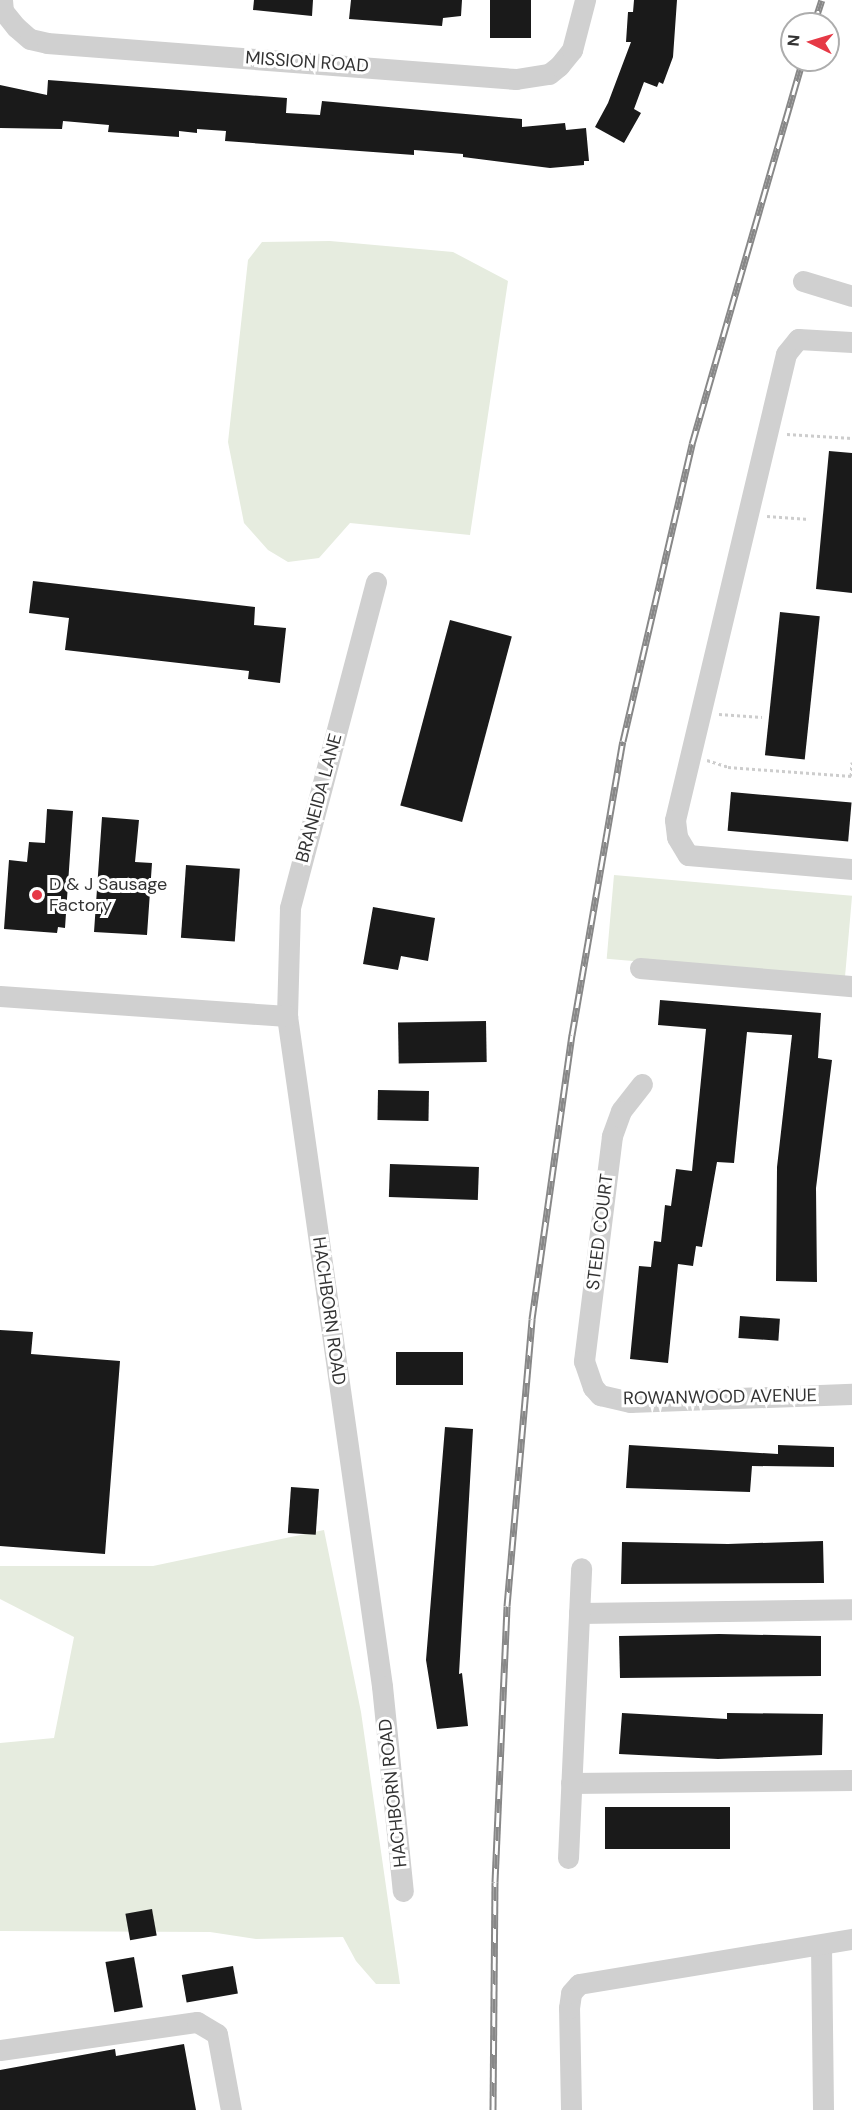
<!DOCTYPE html>
<html>
<head>
<meta charset="utf-8">
<style>
	body { margin:0 }
	#map { position:relative; width:852px; height:2110px; overflow:hidden; background:#fff; font-family:"DM Sans",sans-serif }
	div>[style] { position:absolute }
	.green>* { inset:0; background:#e6ecdf; transform-origin:0 0 }
	.building>* { inset:0; background:#1a1a1a; transform-origin:0 0 }
	.path>* { height:3px; margin-top:-1.5px; transform-origin:0; background:repeating-linear-gradient(90deg,#cdcdcd 0 3px,transparent 0 6px) }
	.minor>* { height:21px; margin:-10.5px; padding:0 10.5px; transform-origin:10.5px; border-radius:10.5px; background:#d0d0d0 }
	.rail>* { height:7px; margin-top:-3.5px; transform-origin:0; background:repeating-linear-gradient(90deg,#fff 0 14px,#888 0 28px); box-sizing:border-box; border-block:2px solid #888 }
	.dots>* { width:16px; height:16px; translate:-50% -50%; box-sizing:border-box; border:3px solid #fff; border-radius:50% }
	span { translate:-50% -50%; white-space:nowrap; text-align:center; line-height:1.15; -webkit-text-stroke:6px #fff; paint-order:stroke }
	.street-label { font-size:18px; color:#333 }
	.poi-label { font-size:18px; color:#333 }
	.left { translate:0 -50%; text-align:left }
	.north { position:absolute; left:780px; top:12px; width:60px; height:60px; box-sizing:border-box; background:#fff; border:2px solid #adadad; border-radius:50%; rotate:275deg; font-size:16px; font-weight:700; line-height:24px; text-align:center; color:#333 }
	.north::after { content:''; display:block; margin:auto; width:21px; height:27px; background:#e63946; clip-path:polygon(50% 0,100% 100%,50% 72%,0 100%) }
</style>
</head>
<body>
<div id="map">
	<div class="green">
		<i style="clip-path:polygon(330px 241px,453px 252px,508px 281px,470px 535px,350px 523px,319px 558px,288px 562px,268px 550px,244px 523px,228px 442px,248px 260px,262px 242px)"></i>
		<i style="left:614px;top:875px;width:239px;height:84px;rotate:5deg"></i>
		<i style="clip-path:polygon(324px 1530px,361px 1712px,400px 1984px,376px 1984px,356px 1961px,343px 1937px,256px 1939px,210px 1932px,0 1931px,0 1743px,54px 1738px,74px 1637px,0 1599px,0 1566px,153px 1566px)"></i>
	</div>
	<div class="building">
		<i style="clip-path:polygon(254px 0,313px 0,312px 16px,253px 10px)"></i>
		<i style="clip-path:polygon(351px 0,462px 0,461px 16px,443px 18px,442px 26px,349px 19px)"></i>
		<i style="left:490px;top:0;width:41px;height:38px"></i>
		<i style="clip-path:polygon(634px 0,677px 0,673px 57px,663px 84px,659px 82px,657px 87px,644px 82px,634px 109px,641px 113px,624px 143px,595px 127px,608px 103px,631px 42px,626px 42px,628px 12px,633px 12px)"></i>
		<i style="clip-path:polygon(48px 80px,287px 98px,286px 113px,320px 115px,322px 101px,522px 119px,522px 127px,565px 123px,566px 130px,586px 128px,589px 161px,584px 161px,584px 165px,550px 168px,463px 157px,463px 154px,414px 150px,414px 155px,225px 141px,226px 131px,197px 129px,197px 133px,179px 131px,179px 137px,108px 132px,109px 125px,63px 121px,62px 129px,0 128px,0 85px,47px 95px)"></i>
		<i style="clip-path:polygon(829px 451px,852px 453px,852px 593px,816px 589px)"></i>
		<i style="clip-path:polygon(33px 581px,255px 607px,254px 625px,286px 628px,280px 683px,248px 679px,249px 671px,65px 650px,69px 618px,29px 613px)"></i>
		<i style="left:780px;top:612px;width:40px;height:144px;rotate:6deg"></i>
		<i style="left:450px;top:620px;width:64px;height:192px;rotate:15deg"></i>
		<i style="left:731px;top:792px;width:121px;height:39px;rotate:5deg"></i>
		<i style="clip-path:polygon(47px 809px,73px 811px,65px 928px,58px 927px,57px 933px,4px 929px,9px 860px,27px 862px,29px 842px,45px 843px)"></i>
		<i style="clip-path:polygon(102px 817px,139px 820px,135px 862px,152px 863px,147px 935px,94px 932px)"></i>
		<i style="left:186px;top:865px;width:54px;height:73px;rotate:4deg"></i>
		<i style="clip-path:polygon(373px 907px,435px 918px,428px 961px,401px 956px,398px 970px,363px 964px)"></i>
		<i style="clip-path:polygon(660px 1000px,821px 1013px,818px 1058px,832px 1060px,816px 1188px,817px 1282px,776px 1281px,777px 1167px,792px 1035px,747px 1032px,734px 1163px,717px 1162px,702px 1247px,696px 1246px,693px 1266px,678px 1264px,668px 1363px,630px 1359px,639px 1266px,651px 1267px,654px 1241px,661px 1242px,665px 1205px,671px 1206px,676px 1169px,692px 1171px,706px 1029px,658px 1025px)"></i>
		<i style="left:486px;top:1021px;width:41px;height:88px;rotate:89deg"></i>
		<i style="left:378px;top:1090px;width:51px;height:30px;rotate:1deg"></i>
		<i style="left:390px;top:1164px;width:89px;height:33px;rotate:2deg"></i>
		<i style="left:740px;top:1316px;width:40px;height:22px;rotate:4deg"></i>
		<i style="clip-path:polygon(0 1330px,33px 1332px,31px 1354px,120px 1361px,105px 1554px,0 1546px)"></i>
		<i style="left:396px;top:1352px;width:67px;height:33px"></i>
		<i style="clip-path:polygon(445px 1427px,473px 1429px,459px 1674px,462px 1673px,468px 1726px,437px 1729px,426px 1660px)"></i>
		<i style="clip-path:polygon(629px 1445px,778px 1454px,778px 1445px,834px 1447px,834px 1467px,752px 1466px,750px 1492px,626px 1488px)"></i>
		<i style="left:291px;top:1487px;width:28px;height:46px;rotate:4deg"></i>
		<i style="clip-path:polygon(823px 1541px,824px 1583px,621px 1584px,622px 1542px,728px 1544px)"></i>
		<i style="clip-path:polygon(719px 1634px,821px 1636px,821px 1676px,620px 1678px,619px 1636px)"></i>
		<i style="clip-path:polygon(622px 1713px,727px 1719px,727px 1713px,823px 1714px,822px 1755px,718px 1759px,619px 1754px)"></i>
		<i style="left:605px;top:1807px;width:125px;height:42px"></i>
		<i style="left:152px;top:1909px;width:27px;height:27px;rotate:80deg"></i>
		<i style="left:134px;top:1957px;width:51px;height:29px;rotate:80deg"></i>
		<i style="left:233px;top:1966px;width:28px;height:52px;rotate:80deg"></i>
		<i style="clip-path:polygon(184px 2044px,196px 2110px,0 2110px,0 2070px,115px 2049px,116px 2056px)"></i>
	</div>
	<div class="path">
		<i style="left:787px;top:434px;width:65px;rotate:3.5deg"></i>
		<i style="left:767px;top:516px;width:42px;rotate:4.1deg"></i>
		<i style="left:719px;top:714px;width:43px;rotate:4deg"></i>
		<i style="left:707px;top:760px;width:22px;rotate:18deg"></i>
		<i style="left:728px;top:767px;width:124px;rotate:4.2deg"></i>
		<i style="left:851px;top:776px;width:14px;rotate:-86deg"></i>
	</div>
	<div class="minor">
		<i style="left:2px;top:0;width:11px;rotate:85deg"></i>
		<i style="left:3px;top:11px;width:21px;rotate:51deg"></i>
		<i style="left:16px;top:27px;width:18px;rotate:41deg"></i>
		<i style="left:30px;top:39px;width:17px;rotate:13deg"></i>
		<i style="left:47px;top:43px;width:470px;rotate:4.4deg"></i>
		<i style="left:516px;top:79px;width:33px;rotate:-9deg"></i>
		<i style="left:549px;top:74px;width:13px;rotate:-39deg"></i>
		<i style="left:559px;top:66px;width:21px;rotate:-51deg"></i>
		<i style="left:572px;top:50px;width:52px;rotate:-75.4deg"></i>
		<i style="left:803px;top:281px;width:51px;rotate:17deg"></i>
		<i style="left:852px;top:342px;width:54px;rotate:-176.8deg"></i>
		<i style="left:798px;top:339px;width:19px;rotate:129deg"></i>
		<i style="left:786px;top:354px;width:479px;rotate:103.4deg"></i>
		<i style="left:675px;top:820px;width:17px;rotate:83deg"></i>
		<i style="left:677px;top:837px;width:21px;rotate:59deg"></i>
		<i style="left:688px;top:855px;width:165px;rotate:4.9deg"></i>
		<i style="left:376px;top:582px;width:337px;rotate:104.8deg"></i>
		<i style="left:290px;top:908px;width:108px;rotate:91.6deg"></i>
		<i style="left:287px;top:1016px;width:677px;rotate:81.93deg"></i>
		<i style="left:382px;top:1686px;width:206px;rotate:84.2deg"></i>
		<i style="left:640px;top:968px;width:213px;rotate:4.9deg"></i>
		<i style="left:0;top:996px;width:288px;rotate:4deg"></i>
		<i style="left:642px;top:1084px;width:34px;rotate:128deg"></i>
		<i style="left:621px;top:1111px;width:27px;rotate:110deg"></i>
		<i style="left:612px;top:1136px;width:227px;rotate:97.1deg"></i>
		<i style="left:584px;top:1361px;width:28px;rotate:71deg"></i>
		<i style="left:593px;top:1387px;width:11px;rotate:49deg"></i>
		<i style="left:600px;top:1395px;width:31px;rotate:13deg"></i>
		<i style="left:630px;top:1402px;width:222px;rotate:-2.1deg"></i>
		<i style="left:579px;top:1613px;width:273px;rotate:-0.8deg"></i>
		<i style="left:571px;top:1783px;width:281px;rotate:-0.6deg"></i>
		<i style="left:568px;top:1858px;width:290px;rotate:-87.4deg"></i>
		<i style="left:821px;top:1945px;width:165px;rotate:89.3deg"></i>
		<i style="left:0;top:2050px;width:199px;rotate:-8.1deg"></i>
		<i style="left:197px;top:2022px;width:23px;rotate:31deg"></i>
		<i style="left:217px;top:2034px;width:77px;rotate:79.6deg"></i>
		<i style="left:571px;top:2110px;width:102px;rotate:-91.1deg"></i>
		<i style="left:569px;top:2008px;width:15px;rotate:-82deg"></i>
		<i style="left:571px;top:1993px;width:12px;rotate:-48deg"></i>
		<i style="left:579px;top:1984px;width:277px;rotate:-9.4deg"></i>
	</div>
	<div class="rail">
		<i style="left:814px;top:24px;width:25px;rotate:-72deg"></i>
		<i style="left:493px;top:2110px;width:228px;rotate:-89.5deg"></i>
		<i style="left:495px;top:1882px;width:276px;rotate:-87.5deg"></i>
		<i style="left:507px;top:1606px;width:288px;rotate:-85deg"></i>
		<i style="left:532px;top:1319px;width:287px;rotate:-82deg"></i>
		<i style="left:572px;top:1035px;width:298px;rotate:-80.2deg"></i>
		<i style="left:623px;top:741px;width:305px;rotate:-76.9deg"></i>
		<i style="left:692px;top:444px;width:400px;rotate:-73.9deg"></i>
	</div>
	<div class="dots">
		<i style="left:37px;top:895px;background:#e63946"></i>
	</div>
	<div class="street-label">
		<span style="left:307px;top:62px;rotate:4deg">MISSION ROAD</span>
		<span style="left:319px;top:798px;rotate:-75deg">BRANEIDA LANE</span>
		<span style="left:600px;top:1232px;rotate:-83deg">STEED COURT</span>
		<span style="left:329px;top:1311px;rotate:82deg">HACHBORN ROAD</span>
		<span style="left:720px;top:1397px;rotate:-1deg">ROWANWOOD AVENUE</span>
		<span style="left:393px;top:1793px;rotate:-96deg">HACHBORN ROAD</span>
	</div>
	<div class="poi-label">
		<span class="left" style="left:49px;top:895px">D &amp; J Sausage<br>Factory</span>
	</div>
	<div class="north">N</div>
</div>
</body>
</html>
